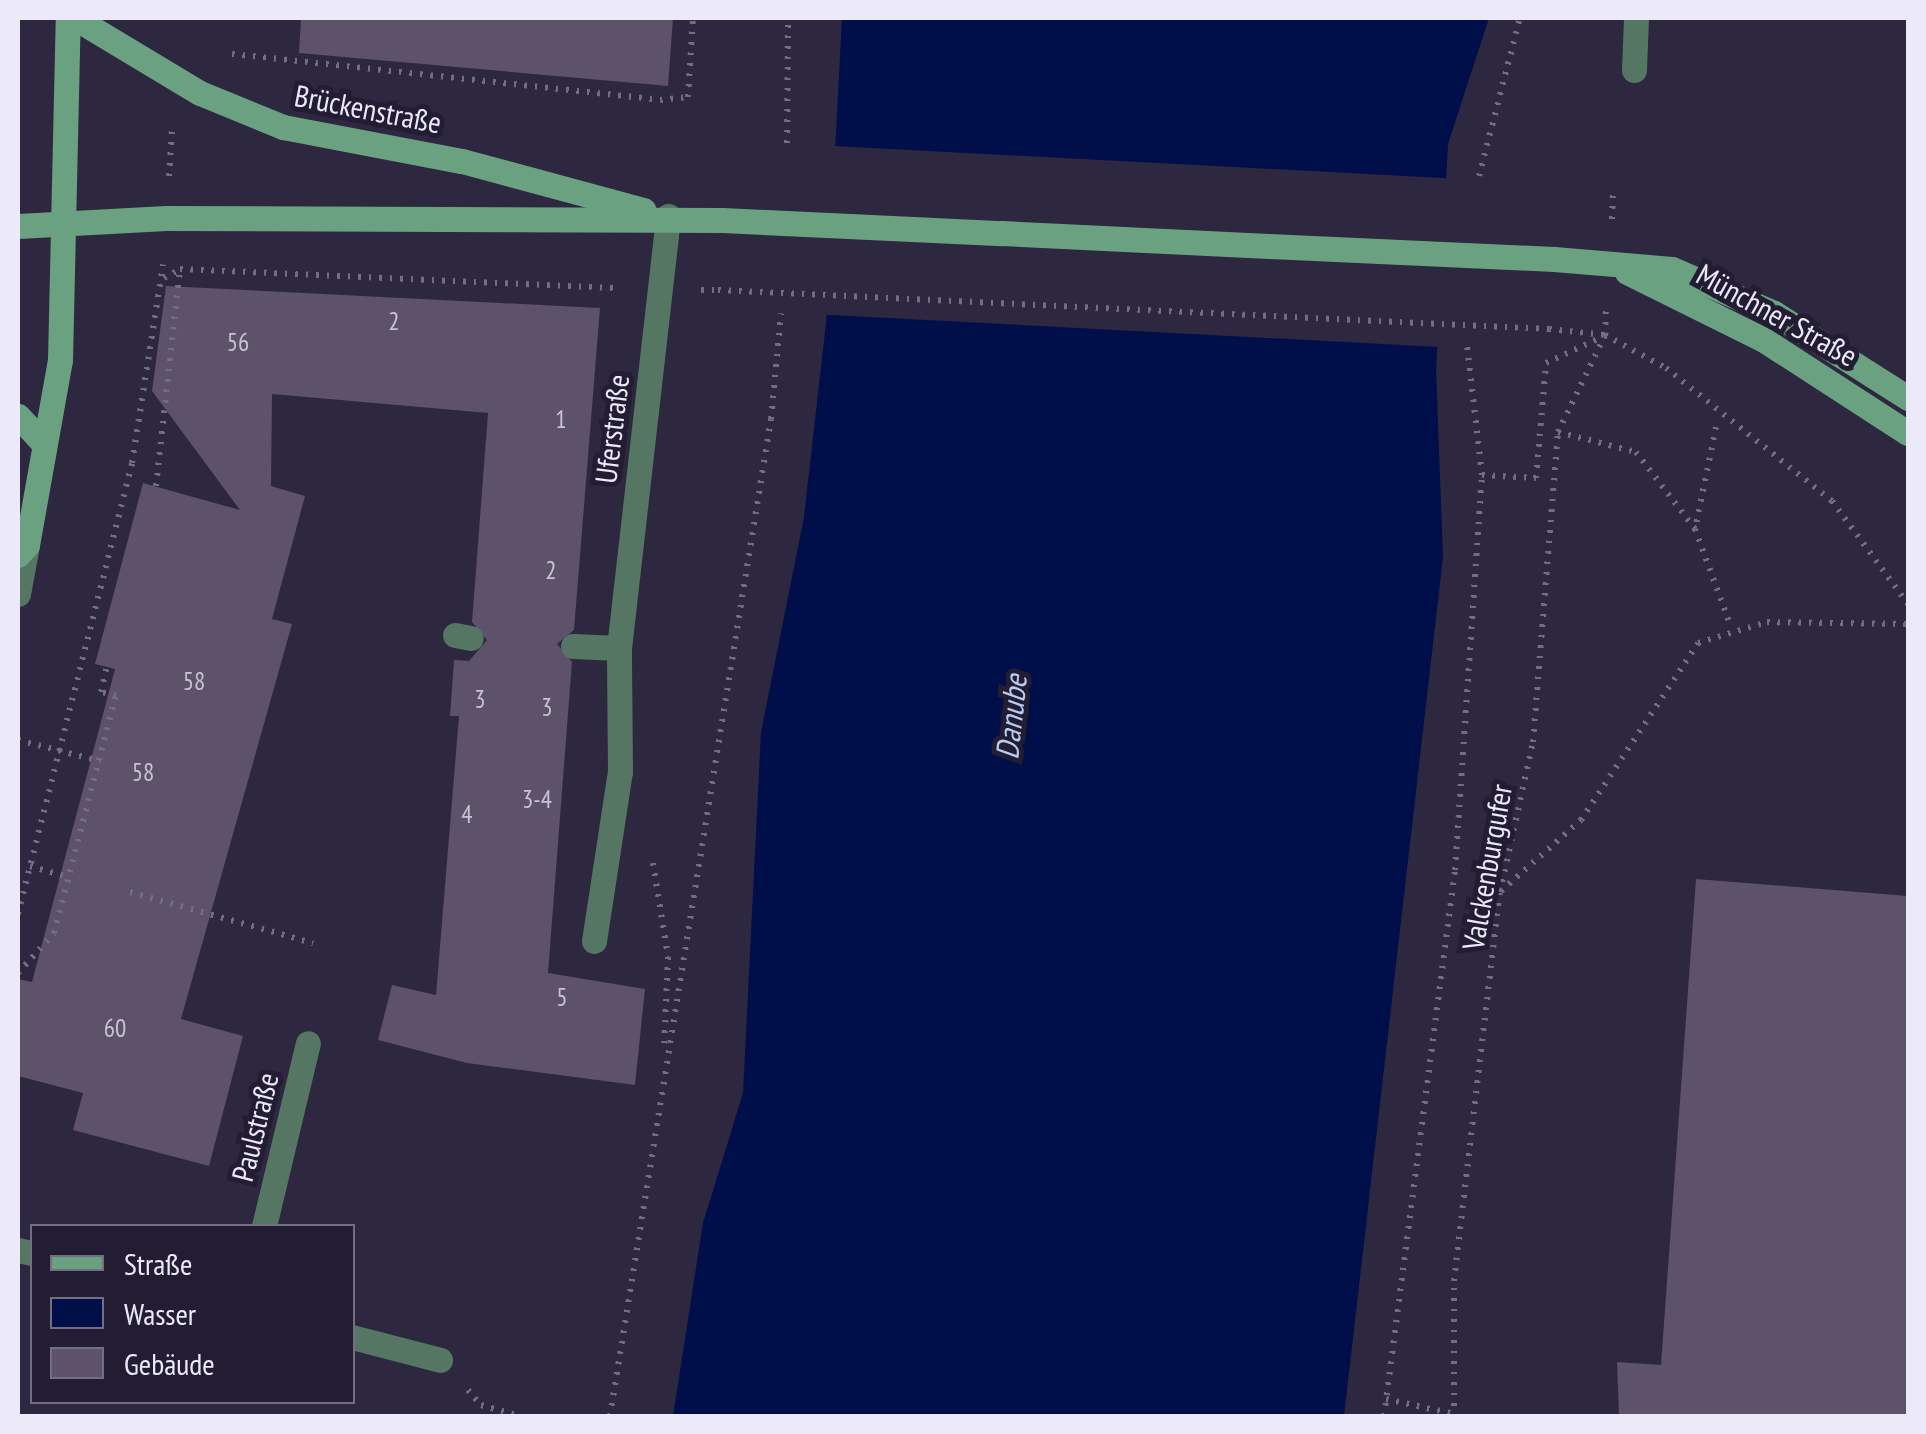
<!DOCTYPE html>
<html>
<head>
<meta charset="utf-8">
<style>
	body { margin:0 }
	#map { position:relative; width:1926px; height:1434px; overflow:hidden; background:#2d273f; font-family:"PT Sans Narrow",sans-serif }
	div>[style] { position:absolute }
	.water>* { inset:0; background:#000e49 }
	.pier>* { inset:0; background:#2d273f; transform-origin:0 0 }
	.building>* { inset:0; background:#5e516a }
	.path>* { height:6px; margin-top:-3px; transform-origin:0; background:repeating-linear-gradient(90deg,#726d82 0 2.5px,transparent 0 10.5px) }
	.service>* { height:25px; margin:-12.5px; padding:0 12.5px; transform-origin:12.5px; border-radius:12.5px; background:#557662 }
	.minor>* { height:25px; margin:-12.5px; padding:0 12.5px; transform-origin:12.5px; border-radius:12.5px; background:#557662 }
	.tertiary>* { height:25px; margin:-12.5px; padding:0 12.5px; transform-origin:12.5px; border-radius:12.5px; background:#557662 }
	.secondary>* { height:25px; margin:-12.5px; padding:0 12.5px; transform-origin:12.5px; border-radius:12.5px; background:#6aa180 }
	.path-bridge>* { height:6px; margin-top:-3px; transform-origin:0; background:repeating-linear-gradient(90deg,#726d82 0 2.5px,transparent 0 10.5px) }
	.secondary-bridge>* { height:25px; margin:-12.5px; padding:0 12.5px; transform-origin:12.5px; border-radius:12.5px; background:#6aa180 }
	span { translate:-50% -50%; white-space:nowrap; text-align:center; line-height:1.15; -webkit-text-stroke:10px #231d34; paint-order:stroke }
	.number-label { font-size:25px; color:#c8c3d5 }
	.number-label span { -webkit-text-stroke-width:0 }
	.street-label { font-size:30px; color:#ece9f9 }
	.water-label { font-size:32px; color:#b7ccf0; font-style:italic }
	.frame { position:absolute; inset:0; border:20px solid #ece9f9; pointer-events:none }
	.legend { position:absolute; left:30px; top:1224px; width:325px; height:180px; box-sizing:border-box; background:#231d34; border:2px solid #736f83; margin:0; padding:12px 18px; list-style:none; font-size:30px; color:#ece9f9 }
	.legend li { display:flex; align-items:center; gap:20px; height:50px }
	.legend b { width:50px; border:2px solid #736f83 }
</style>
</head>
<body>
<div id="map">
	<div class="water">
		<i style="clip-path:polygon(842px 18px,1489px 18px,1448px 144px,1436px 370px,1443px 557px,1344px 1416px,673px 1416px,703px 1223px,743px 1093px,761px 732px,804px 517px,826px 323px)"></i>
	</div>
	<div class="pier">
		<i style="left:834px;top:146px;width:619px;height:169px;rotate:3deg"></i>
	</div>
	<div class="building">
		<i style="clip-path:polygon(301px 18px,673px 18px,668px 86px,299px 53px)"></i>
		<i style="clip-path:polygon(166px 286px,600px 308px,574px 630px,557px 644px,572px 662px,548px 973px,645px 989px,635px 1085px,467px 1063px,378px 1040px,392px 985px,436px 995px,459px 716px,450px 716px,454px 660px,469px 661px,487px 640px,472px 622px,488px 413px,272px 394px,271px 486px,305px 496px,272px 619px,292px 624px,181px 1019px,243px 1036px,209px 1166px,73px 1130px,83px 1093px,18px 1076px,18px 979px,32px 982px,115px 669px,95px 664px,143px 483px,240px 510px,152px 391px)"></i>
		<i style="clip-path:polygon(1696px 879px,1908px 896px,1908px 1416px,1619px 1416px,1617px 1362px,1661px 1365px)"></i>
	</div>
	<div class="path">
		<i style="left:232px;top:54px;width:430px;rotate:6.1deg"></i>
		<i style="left:660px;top:100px;width:28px;rotate:-6deg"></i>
		<i style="left:688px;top:97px;width:79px;rotate:-86.4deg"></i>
		<i style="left:787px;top:143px;width:125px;rotate:-89.5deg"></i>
		<i style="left:169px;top:176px;width:47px;rotate:-86.3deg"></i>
		<i style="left:1479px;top:176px;width:163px;rotate:-75.5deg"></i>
		<i style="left:1612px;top:219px;width:25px;rotate:-88deg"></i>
		<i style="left:164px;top:278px;width:18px;rotate:-29deg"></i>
		<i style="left:180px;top:269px;width:439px;rotate:2.5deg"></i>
		<i style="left:701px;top:290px;width:17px"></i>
		<i style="left:1549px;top:329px;width:56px;rotate:6.1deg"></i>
		<i style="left:1605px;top:335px;width:69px;rotate:28.4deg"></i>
		<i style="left:1666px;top:368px;width:213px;rotate:38.7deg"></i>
		<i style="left:1832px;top:501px;width:128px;rotate:53.6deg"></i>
		<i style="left:1716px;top:427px;width:104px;rotate:101.6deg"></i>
		<i style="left:1695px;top:529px;width:104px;rotate:69.8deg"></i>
		<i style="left:1558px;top:432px;width:81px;rotate:14.4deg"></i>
		<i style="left:1636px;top:452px;width:97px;rotate:52.5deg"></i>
		<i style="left:1482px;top:475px;width:54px;rotate:3.2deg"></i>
		<i style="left:1536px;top:478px;width:115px;rotate:-85deg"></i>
		<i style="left:1546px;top:363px;width:64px;rotate:-25deg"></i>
		<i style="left:156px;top:486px;width:217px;rotate:-83.7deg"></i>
		<i style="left:18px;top:740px;width:85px;rotate:14.4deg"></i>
		<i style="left:653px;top:863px;width:95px;rotate:80.9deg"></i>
		<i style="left:668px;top:957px;width:92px;rotate:92.5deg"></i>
		<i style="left:30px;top:866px;width:40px;rotate:16deg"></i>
		<i style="left:1501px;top:891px;width:107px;rotate:-41.6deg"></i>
		<i style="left:1581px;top:820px;width:212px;rotate:-56.5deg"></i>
		<i style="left:1698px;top:643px;width:72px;rotate:-16.9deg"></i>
		<i style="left:1767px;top:622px;width:141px;rotate:0.8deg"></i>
		<i style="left:130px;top:892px;width:190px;rotate:15.6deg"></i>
		<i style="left:18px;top:914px;width:465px;rotate:-75.8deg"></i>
		<i style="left:132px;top:463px;width:201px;rotate:-81.1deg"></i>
		<i style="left:18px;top:973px;width:54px;rotate:-48deg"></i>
		<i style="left:54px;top:933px;width:246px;rotate:-75.4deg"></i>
		<i style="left:116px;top:695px;width:15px;rotate:-169deg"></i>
		<i style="left:101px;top:692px;width:26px;rotate:-77deg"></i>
		<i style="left:468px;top:1390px;width:20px;rotate:49deg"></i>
		<i style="left:481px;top:1405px;width:41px;rotate:15.8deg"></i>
		<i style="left:1386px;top:1399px;width:70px;rotate:12.4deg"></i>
		<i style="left:610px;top:1416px;width:1010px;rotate:-80.83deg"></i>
		<i style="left:771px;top:419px;width:106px;rotate:-84.6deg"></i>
		<i style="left:1384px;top:1416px;width:551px;rotate:-82.59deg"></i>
		<i style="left:1455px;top:870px;width:396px;rotate:-86.1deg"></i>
		<i style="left:1482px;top:475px;width:131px;rotate:-96.6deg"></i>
		<i style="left:1454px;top:1416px;width:135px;rotate:-90deg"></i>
		<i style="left:1454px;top:1281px;width:392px;rotate:-83.3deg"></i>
		<i style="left:1500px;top:892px;width:154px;rotate:-77.6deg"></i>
		<i style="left:1533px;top:742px;width:311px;rotate:-85.4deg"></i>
		<i style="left:1558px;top:432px;width:108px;rotate:-64.1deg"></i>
		<i style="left:1605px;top:335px;width:24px;rotate:-88deg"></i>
	</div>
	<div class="service">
		<i style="left:455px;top:635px;width:16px;rotate:11deg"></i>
		<i style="left:573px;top:646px;width:46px;rotate:2.5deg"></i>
		<i style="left:264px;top:1226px;width:188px;rotate:-76.5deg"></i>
	</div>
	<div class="minor">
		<i style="left:1634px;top:70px;width:52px;rotate:-87.8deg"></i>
		<i style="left:594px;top:941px;width:171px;rotate:-81.3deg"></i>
		<i style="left:620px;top:772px;width:124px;rotate:-90.5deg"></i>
		<i style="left:619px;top:648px;width:435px;rotate:-83.5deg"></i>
		<i style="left:18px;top:1250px;width:14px;rotate:12deg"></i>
		<i style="left:352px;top:1337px;width:91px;rotate:14.6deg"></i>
	</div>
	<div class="tertiary">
		<i style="left:18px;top:594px;width:50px;rotate:-79.6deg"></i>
	</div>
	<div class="secondary">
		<i style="left:75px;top:18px;width:146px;rotate:31deg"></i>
		<i style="left:200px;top:93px;width:90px;rotate:22.3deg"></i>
		<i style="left:283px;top:127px;width:182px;rotate:10.8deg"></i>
		<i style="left:462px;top:161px;width:188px;rotate:15.1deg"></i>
		<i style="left:18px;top:226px;width:148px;rotate:-3.1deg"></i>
		<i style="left:166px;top:218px;width:556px;rotate:0.21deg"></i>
		<i style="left:1002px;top:233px;width:267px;rotate:2.8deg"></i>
		<i style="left:1554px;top:259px;width:118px;rotate:4.8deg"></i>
		<i style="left:1672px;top:269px;width:111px;rotate:23.3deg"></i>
		<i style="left:1774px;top:313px;width:159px;rotate:32.4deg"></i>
		<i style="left:1627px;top:272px;width:153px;rotate:26.4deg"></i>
		<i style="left:1764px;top:340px;width:171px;rotate:32.9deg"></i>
		<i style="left:18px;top:416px;width:38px;rotate:47deg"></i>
		<i style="left:18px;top:555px;width:13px;rotate:-48deg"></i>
		<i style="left:27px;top:545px;width:188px;rotate:-79.9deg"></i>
		<i style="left:60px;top:360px;width:342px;rotate:-88.7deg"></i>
	</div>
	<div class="path-bridge">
		<i style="left:718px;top:290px;width:832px;rotate:2.69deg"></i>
	</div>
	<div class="secondary-bridge">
		<i style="left:722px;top:220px;width:280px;rotate:2.7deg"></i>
		<i style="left:1269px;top:246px;width:285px;rotate:2.6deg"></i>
	</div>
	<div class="number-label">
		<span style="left:394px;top:321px">2</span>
		<span style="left:238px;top:342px">56</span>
		<span style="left:561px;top:419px">1</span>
		<span style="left:551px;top:570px">2</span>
		<span style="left:194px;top:681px">58</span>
		<span style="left:480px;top:699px">3</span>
		<span style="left:547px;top:707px">3</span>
		<span style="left:143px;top:772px">58</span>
		<span style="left:537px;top:799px">3-4</span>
		<span style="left:467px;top:814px">4</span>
		<span style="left:562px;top:997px">5</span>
		<span style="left:115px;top:1028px">60</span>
	</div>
	<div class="street-label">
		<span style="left:368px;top:109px;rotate:11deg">Brückenstraße</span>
		<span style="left:1777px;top:315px;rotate:29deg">Münchner Straße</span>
		<span style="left:612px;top:429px;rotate:-83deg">Uferstraße</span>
		<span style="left:1487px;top:867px;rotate:-80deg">Valckenburgufer</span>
		<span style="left:255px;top:1127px;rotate:-76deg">Paulstraße</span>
	</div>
	<div class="water-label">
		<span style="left:1011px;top:717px;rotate:-84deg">Danube</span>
	</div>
	<div class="frame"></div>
	<ul class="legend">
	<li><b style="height:12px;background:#6aa180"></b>Straße</li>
	<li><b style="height:28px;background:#000e49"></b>Wasser</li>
	<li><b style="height:28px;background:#5e516a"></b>Gebäude</li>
	</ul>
</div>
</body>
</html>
